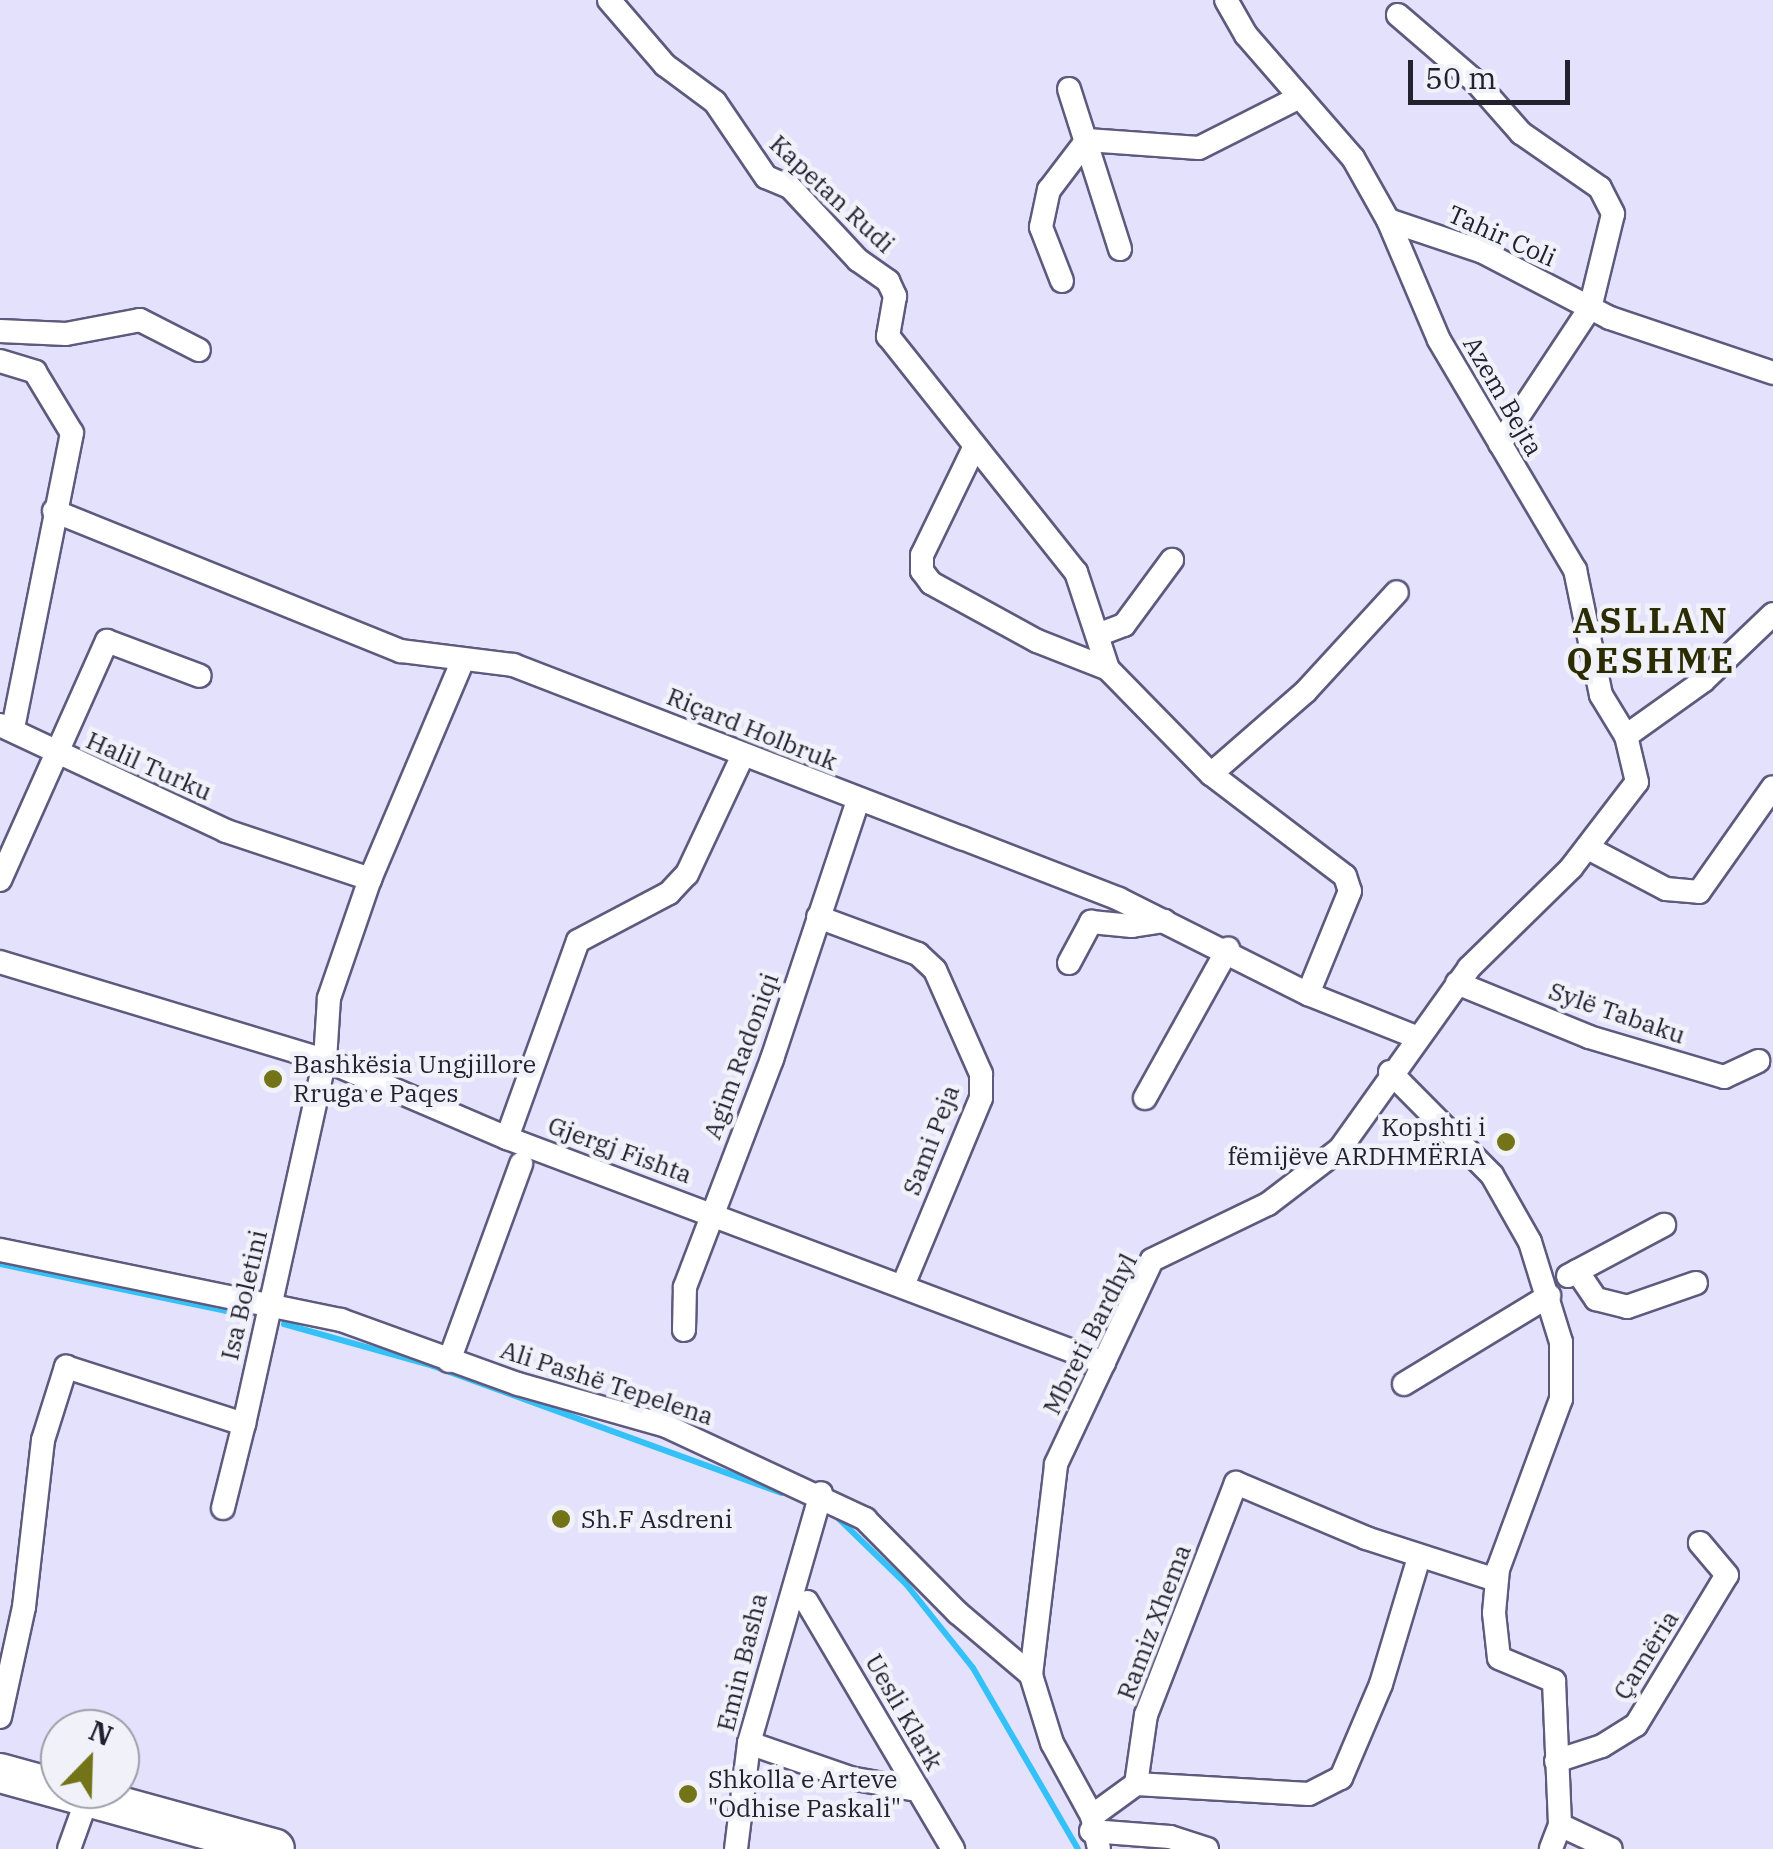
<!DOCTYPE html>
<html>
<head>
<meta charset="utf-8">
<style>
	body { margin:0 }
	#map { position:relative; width:1773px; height:1849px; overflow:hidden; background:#e3e1fb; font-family:"IBM Plex Serif",serif }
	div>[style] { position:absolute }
	.stream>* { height:6px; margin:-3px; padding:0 3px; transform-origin:3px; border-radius:3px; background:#34c1f7 }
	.roads { filter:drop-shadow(2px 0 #5e5a7e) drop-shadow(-2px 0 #5e5a7e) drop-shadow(0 2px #5e5a7e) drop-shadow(0 -2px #5e5a7e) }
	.street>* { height:22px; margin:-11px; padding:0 11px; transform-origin:11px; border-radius:11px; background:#fff }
	.primary>* { height:38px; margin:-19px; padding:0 19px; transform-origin:19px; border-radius:19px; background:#fff }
	.dots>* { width:28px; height:28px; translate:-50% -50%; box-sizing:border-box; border:5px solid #f1f1f9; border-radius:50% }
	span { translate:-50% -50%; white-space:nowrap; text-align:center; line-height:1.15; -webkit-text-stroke:9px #f1f1f9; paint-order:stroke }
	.street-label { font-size:25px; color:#222130 }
	.poi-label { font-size:25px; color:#222130 }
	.left { translate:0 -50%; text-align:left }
	.right { translate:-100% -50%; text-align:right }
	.district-label { font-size:35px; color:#2c2c02; font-weight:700; letter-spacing:2.5px }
	.north { position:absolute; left:40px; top:1709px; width:100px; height:100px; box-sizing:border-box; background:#f1f1f9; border:2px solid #9e9ea9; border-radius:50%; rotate:23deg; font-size:28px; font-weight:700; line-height:40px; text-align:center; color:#222130 }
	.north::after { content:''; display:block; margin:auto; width:35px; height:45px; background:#737318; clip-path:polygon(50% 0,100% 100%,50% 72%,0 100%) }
	.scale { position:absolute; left:1408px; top:60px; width:162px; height:45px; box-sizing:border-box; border:5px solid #222130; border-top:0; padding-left:12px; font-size:30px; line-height:35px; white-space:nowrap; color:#222130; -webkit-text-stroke:8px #f1f1f9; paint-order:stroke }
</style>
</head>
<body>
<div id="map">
	<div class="stream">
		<i style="left:0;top:1264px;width:255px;rotate:11.7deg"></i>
		<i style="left:284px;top:1324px;width:155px;rotate:15.7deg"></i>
		<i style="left:433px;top:1366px;width:371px;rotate:20deg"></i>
		<i style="left:837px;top:1517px;width:96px;rotate:44.2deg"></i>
		<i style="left:906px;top:1584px;width:107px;rotate:51.4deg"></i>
		<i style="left:973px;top:1668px;width:209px;rotate:59.9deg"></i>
	</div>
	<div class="roads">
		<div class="street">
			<i style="left:609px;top:0;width:86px;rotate:49.3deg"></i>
			<i style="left:665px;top:65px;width:62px;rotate:36.5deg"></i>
			<i style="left:715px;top:102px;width:91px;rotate:55.8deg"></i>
			<i style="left:766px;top:177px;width:26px;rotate:23deg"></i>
			<i style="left:790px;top:187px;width:100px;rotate:47deg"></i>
			<i style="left:858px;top:260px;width:37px;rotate:35deg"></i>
			<i style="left:888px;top:281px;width:17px;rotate:65deg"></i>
			<i style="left:895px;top:296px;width:41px;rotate:99.9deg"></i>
			<i style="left:888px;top:336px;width:302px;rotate:51.5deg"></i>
			<i style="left:1076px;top:572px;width:102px;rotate:71.7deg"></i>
			<i style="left:1108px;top:669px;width:147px;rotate:45.6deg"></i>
			<i style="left:1211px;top:774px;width:168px;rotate:37.3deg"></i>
			<i style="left:1345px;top:876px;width:16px;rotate:72deg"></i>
			<i style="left:1350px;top:891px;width:111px;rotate:112.2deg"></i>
			<i style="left:1398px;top:15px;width:104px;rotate:40.7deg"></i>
			<i style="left:1477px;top:83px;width:67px;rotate:48.7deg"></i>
			<i style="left:1521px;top:133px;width:96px;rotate:34.8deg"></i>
			<i style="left:1600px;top:188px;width:29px;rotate:63deg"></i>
			<i style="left:1613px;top:214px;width:97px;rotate:103.7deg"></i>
			<i style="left:1590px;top:308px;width:163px;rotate:123.5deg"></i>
			<i style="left:1069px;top:89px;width:168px;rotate:72.3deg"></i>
			<i style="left:1388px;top:220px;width:100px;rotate:18.6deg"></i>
			<i style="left:1483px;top:252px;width:143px;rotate:27.5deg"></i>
			<i style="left:1610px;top:318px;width:172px;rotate:18.6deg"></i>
			<i style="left:1062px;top:281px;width:58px;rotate:-111.3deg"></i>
			<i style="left:1041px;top:227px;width:38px;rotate:-78deg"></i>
			<i style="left:1049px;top:190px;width:63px;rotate:-52.8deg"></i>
			<i style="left:1087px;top:140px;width:112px;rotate:4.1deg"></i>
			<i style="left:1199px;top:148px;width:113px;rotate:-26.8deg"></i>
			<i style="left:0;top:331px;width:66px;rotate:2.6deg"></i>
			<i style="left:66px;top:334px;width:75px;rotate:-10.7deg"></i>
			<i style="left:140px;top:320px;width:66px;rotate:27deg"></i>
			<i style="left:0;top:361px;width:37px;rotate:17deg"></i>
			<i style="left:35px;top:372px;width:71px;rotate:58.8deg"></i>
			<i style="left:72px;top:433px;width:301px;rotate:101.3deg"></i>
			<i style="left:974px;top:448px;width:119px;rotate:115.9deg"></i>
			<i style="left:922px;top:555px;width:16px;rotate:90deg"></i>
			<i style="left:922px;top:571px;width:15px;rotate:53deg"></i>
			<i style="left:931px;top:583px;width:121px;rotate:28.7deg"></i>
			<i style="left:1037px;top:641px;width:76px;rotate:21.5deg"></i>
			<i style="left:54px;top:511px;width:374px;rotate:22deg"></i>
			<i style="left:401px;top:651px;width:113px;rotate:7.1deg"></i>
			<i style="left:513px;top:665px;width:481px;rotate:21.1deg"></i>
			<i style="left:962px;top:838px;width:168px;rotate:21.2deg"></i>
			<i style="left:1119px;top:899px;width:212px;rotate:26.7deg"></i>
			<i style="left:1308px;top:994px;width:116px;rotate:21.7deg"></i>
			<i style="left:1100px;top:634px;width:26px;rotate:-21deg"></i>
			<i style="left:1124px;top:625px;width:81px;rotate:-53.6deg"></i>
			<i style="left:0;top:725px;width:250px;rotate:25.1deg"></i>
			<i style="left:226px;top:831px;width:152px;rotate:18.4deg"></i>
			<i style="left:1626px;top:736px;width:95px;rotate:-35.5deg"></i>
			<i style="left:1703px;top:681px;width:97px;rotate:-43.7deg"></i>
			<i style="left:1211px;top:774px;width:126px;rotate:-41.1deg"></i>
			<i style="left:1306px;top:691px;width:134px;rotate:-47.4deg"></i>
			<i style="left:1588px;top:848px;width:88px;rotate:27.7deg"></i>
			<i style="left:1666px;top:889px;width:33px;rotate:5deg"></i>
			<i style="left:1699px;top:892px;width:128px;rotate:-54.8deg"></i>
			<i style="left:0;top:880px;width:262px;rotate:-65.9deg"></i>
			<i style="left:107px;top:641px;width:99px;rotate:20.6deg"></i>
			<i style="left:818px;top:917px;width:107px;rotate:20.3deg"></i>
			<i style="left:918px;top:954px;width:23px;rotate:43deg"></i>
			<i style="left:935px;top:970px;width:114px;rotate:66.1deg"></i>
			<i style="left:981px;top:1074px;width:24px;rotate:90deg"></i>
			<i style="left:981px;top:1098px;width:203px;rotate:112.6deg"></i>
			<i style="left:0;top:962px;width:339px;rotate:16.8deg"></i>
			<i style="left:325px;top:1060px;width:198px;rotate:23.2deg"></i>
			<i style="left:507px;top:1138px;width:638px;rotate:20.65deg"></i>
			<i style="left:1069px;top:963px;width:47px;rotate:-61.8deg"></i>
			<i style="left:1091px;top:922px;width:41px;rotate:5.6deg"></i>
			<i style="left:1132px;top:926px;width:33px;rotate:-9deg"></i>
			<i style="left:1457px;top:983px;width:143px;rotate:22.2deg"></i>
			<i style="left:1589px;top:1037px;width:141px;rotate:16.5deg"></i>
			<i style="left:1724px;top:1077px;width:38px;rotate:-25deg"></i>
			<i style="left:1390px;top:1072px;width:145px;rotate:45.3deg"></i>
			<i style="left:1492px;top:1175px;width:77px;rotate:60.4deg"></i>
			<i style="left:1530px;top:1242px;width:105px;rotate:72.8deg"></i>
			<i style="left:1561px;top:1342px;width:57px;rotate:90deg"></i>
			<i style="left:1561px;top:1399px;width:181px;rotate:110.3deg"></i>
			<i style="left:1498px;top:1569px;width:44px;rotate:95.2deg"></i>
			<i style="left:1494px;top:1613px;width:45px;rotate:83.7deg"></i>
			<i style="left:1499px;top:1658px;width:60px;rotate:22.7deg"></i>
			<i style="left:1554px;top:1681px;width:144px;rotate:87.6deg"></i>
			<i style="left:1560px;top:1825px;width:26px;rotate:111deg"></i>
			<i style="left:1145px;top:1098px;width:171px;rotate:-60.9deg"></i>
			<i style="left:507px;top:1138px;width:209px;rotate:-70.2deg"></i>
			<i style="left:578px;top:941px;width:103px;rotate:-27.8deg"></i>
			<i style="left:669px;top:893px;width:26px;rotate:-47deg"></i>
			<i style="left:687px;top:874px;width:132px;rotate:-64.8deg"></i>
			<i style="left:0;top:1250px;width:348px;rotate:11.6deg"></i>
			<i style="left:341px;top:1320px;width:188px;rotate:19.9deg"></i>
			<i style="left:518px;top:1384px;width:154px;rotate:15.8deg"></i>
			<i style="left:666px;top:1426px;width:220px;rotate:25deg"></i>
			<i style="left:865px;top:1519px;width:132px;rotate:45.3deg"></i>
			<i style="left:958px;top:1613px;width:96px;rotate:40.3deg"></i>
			<i style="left:1577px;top:1271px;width:34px;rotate:56deg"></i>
			<i style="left:1596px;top:1299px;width:32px;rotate:14deg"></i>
			<i style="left:1627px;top:1307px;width:73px;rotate:-19.2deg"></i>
			<i style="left:1568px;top:1276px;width:109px;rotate:-28deg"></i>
			<i style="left:684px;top:1330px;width:43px;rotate:-88.7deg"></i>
			<i style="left:685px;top:1287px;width:244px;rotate:-69.1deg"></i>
			<i style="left:772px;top:1059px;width:272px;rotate:-71.6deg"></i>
			<i style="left:449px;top:1361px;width:210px;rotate:-69.9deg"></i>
			<i style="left:1404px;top:1384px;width:170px;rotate:-31.3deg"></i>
			<i style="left:223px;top:1508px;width:87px;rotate:-76deg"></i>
			<i style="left:807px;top:1602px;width:287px;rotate:59.4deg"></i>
			<i style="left:0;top:1717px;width:113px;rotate:-77.7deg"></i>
			<i style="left:24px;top:1607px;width:168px;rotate:-83.5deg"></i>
			<i style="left:43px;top:1440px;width:77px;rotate:-72.5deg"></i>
			<i style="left:66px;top:1367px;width:187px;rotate:17.8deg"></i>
			<i style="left:244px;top:1424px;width:373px;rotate:-77.5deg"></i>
			<i style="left:325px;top:1060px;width:62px;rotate:-86.3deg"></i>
			<i style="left:329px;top:998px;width:126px;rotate:-71deg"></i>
			<i style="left:370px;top:879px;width:236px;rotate:-67deg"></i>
			<i style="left:749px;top:1743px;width:107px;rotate:19.1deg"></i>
			<i style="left:850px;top:1778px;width:62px;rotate:10.2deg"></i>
			<i style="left:1556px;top:1761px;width:48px;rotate:-18.1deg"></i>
			<i style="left:1602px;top:1746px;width:40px;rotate:-32deg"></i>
			<i style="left:1636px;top:1725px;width:175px;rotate:-58.8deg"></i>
			<i style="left:1727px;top:1575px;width:42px;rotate:-130.2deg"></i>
			<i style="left:1136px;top:1784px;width:70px;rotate:-81.8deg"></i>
			<i style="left:1146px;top:1715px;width:249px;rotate:-68.8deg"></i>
			<i style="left:1236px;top:1483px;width:141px;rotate:22.9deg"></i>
			<i style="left:1366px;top:1538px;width:137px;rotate:17.9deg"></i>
			<i style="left:1092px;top:1816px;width:54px;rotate:-36deg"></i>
			<i style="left:1136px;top:1784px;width:173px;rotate:3.3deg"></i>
			<i style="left:1309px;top:1794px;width:36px;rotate:-27deg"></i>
			<i style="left:1341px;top:1778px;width:102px;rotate:-66.9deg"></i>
			<i style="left:1381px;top:1684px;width:133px;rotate:-73.3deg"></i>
			<i style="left:1560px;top:1825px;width:56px;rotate:25.2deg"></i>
			<i style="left:1091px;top:1831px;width:79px;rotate:4.3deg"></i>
			<i style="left:1170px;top:1837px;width:39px;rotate:18deg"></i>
			<i style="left:69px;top:1849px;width:53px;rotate:-70.2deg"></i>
			<i style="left:736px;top:1849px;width:107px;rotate:-83deg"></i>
			<i style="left:749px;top:1743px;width:260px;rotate:-73.9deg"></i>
			<i style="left:1099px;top:1849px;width:34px;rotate:-102deg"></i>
			<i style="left:1092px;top:1816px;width:83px;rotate:-118.7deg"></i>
			<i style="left:1052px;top:1743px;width:71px;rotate:-107.2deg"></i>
			<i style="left:1031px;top:1675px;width:212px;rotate:-83.2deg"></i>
			<i style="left:1056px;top:1464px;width:225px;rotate:-64.8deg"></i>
			<i style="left:1152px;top:1260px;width:129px;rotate:-25.8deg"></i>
			<i style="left:1268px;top:1204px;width:91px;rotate:-37.4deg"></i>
			<i style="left:1340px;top:1149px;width:222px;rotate:-54.5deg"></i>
			<i style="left:1469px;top:968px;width:143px;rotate:-44.4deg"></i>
			<i style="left:1571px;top:868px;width:108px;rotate:-52.5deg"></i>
			<i style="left:1637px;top:782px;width:47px;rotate:-103.4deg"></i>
			<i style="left:1626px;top:736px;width:48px;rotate:-121.4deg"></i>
			<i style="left:1601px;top:695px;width:128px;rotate:-101.7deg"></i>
			<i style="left:1575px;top:570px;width:267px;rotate:-120.6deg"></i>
			<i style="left:1439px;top:340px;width:130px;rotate:-113deg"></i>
			<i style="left:1388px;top:220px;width:71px;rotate:-119.4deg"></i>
			<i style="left:1353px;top:158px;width:163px;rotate:-131deg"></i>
			<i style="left:1246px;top:35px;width:40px;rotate:-119.7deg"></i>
		</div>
		<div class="primary">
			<i style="left:0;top:1773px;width:285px;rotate:15.4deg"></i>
		</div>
	</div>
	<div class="dots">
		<i style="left:273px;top:1079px;background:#737318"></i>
		<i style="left:1506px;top:1142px;background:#737318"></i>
		<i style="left:561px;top:1519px;background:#737318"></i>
		<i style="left:688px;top:1794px;background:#737318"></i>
	</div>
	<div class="street-label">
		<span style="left:832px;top:194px;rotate:43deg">Kapetan Rudi</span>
		<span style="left:1502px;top:236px;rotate:24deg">Tahir Coli</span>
		<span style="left:1503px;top:396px;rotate:60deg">Azem Bejta</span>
		<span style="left:752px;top:729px;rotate:22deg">Riçard Holbruk</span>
		<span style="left:149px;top:766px;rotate:24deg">Halil Turku</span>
		<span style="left:1617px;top:1013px;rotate:19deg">Sylë Tabaku</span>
		<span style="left:741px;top:1056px;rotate:-70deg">Agim Radoniqi</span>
		<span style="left:931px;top:1140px;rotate:-69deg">Sami Peja</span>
		<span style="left:620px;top:1150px;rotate:20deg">Gjergj Fishta</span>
		<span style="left:244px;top:1295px;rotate:-77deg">Isa Boletini</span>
		<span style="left:1090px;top:1334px;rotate:-63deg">Mbreti Bardhyl</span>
		<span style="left:607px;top:1383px;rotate:18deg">Ali Pashë Tepelena</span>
		<span style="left:1154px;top:1622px;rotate:-69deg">Ramiz Xhema</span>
		<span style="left:1646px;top:1655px;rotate:-58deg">Çamëria</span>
		<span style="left:742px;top:1662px;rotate:-76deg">Emin Basha</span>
		<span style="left:904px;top:1712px;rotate:60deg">Uesli Klark</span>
	</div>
	<div class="poi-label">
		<span class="left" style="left:293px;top:1079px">Bashkësia Ungjillore<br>Rruga e Paqes</span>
		<span class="right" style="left:1486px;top:1142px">Kopshti i<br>fëmijëve ARDHMËRIA</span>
		<span class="left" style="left:581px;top:1519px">Sh.F Asdreni</span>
		<span class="left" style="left:708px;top:1794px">Shkolla e Arteve<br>"Odhise Paskali"</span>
	</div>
	<div class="district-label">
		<span style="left:1651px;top:640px">ASLLAN<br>QESHME</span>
	</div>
	<div class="north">N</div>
	<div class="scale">50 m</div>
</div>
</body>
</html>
